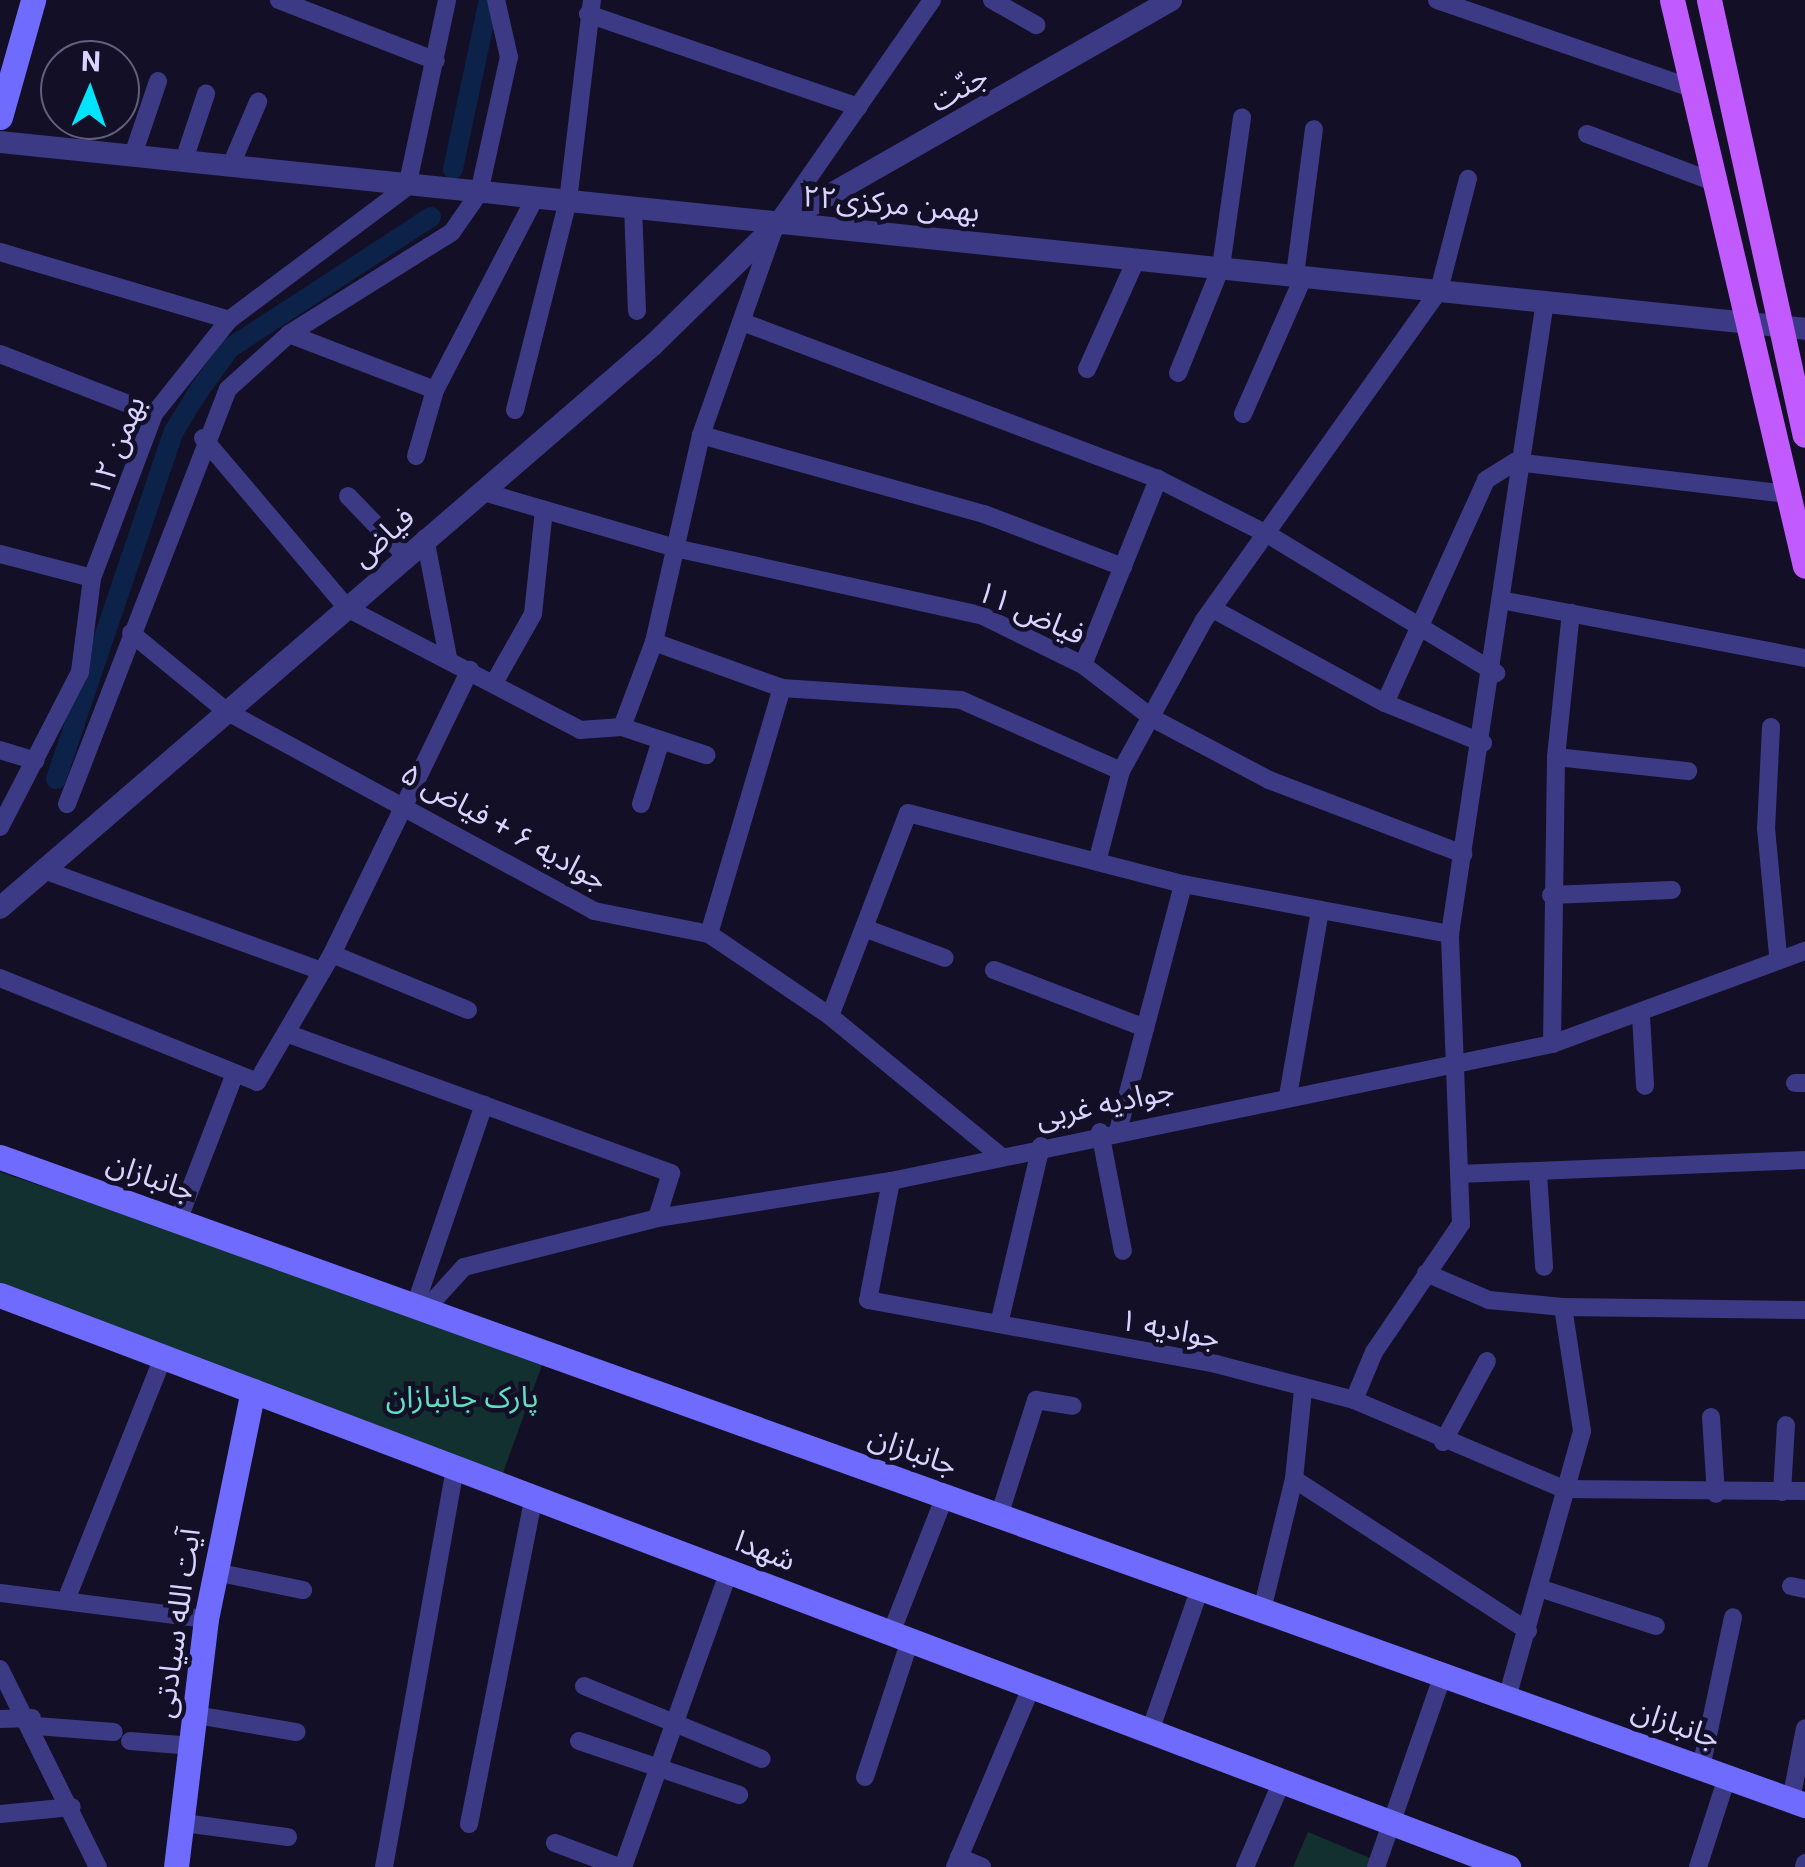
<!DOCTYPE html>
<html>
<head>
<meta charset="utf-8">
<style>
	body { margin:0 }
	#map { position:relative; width:1805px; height:1867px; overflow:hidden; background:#130f26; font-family:Roboto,"Noto Sans Arabic",sans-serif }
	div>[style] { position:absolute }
	.green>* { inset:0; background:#12302f }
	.canal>* { height:20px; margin:-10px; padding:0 10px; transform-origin:10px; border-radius:10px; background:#0c2248 }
	.minor>* { height:18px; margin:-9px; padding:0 9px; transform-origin:9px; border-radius:9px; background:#3d3a85 }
	.tertiary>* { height:22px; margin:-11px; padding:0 11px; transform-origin:11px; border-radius:11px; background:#3d3a85 }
	.secondary>* { height:25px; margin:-12.5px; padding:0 12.5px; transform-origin:12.5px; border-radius:12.5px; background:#6f6bff }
	.primary>* { height:25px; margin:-12.5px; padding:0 12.5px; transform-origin:12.5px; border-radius:12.5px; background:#c25bff }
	span { translate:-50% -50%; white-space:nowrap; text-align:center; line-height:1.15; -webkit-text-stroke:9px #130f26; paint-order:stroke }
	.street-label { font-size:30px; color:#d9d4ff }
	.park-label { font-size:30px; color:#5fe0c0 }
	.north { position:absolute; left:40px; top:40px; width:100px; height:100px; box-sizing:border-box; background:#130f26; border:2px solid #625e7d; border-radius:50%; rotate:2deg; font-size:28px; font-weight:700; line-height:40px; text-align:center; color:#d9d4ff }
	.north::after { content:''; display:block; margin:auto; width:35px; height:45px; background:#00e5ff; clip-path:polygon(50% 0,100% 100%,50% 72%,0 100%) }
</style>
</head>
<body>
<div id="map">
	<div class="green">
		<i style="clip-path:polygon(0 1172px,545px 1357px,500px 1481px,0 1284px)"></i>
		<i style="clip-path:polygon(1308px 1832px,1375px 1860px,1372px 1867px,1293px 1867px)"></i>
	</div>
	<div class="canal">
		<i style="left:453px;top:169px;width:173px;rotate:-78deg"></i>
		<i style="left:56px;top:779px;width:367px;rotate:-71.3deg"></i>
		<i style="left:174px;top:431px;width:49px;rotate:-58.2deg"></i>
		<i style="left:200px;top:389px;width:51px;rotate:-53.8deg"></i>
		<i style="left:230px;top:348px;width:240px;rotate:-33.1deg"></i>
	</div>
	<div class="minor">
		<i style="left:279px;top:0;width:168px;rotate:21.2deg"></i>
		<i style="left:992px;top:0;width:51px;rotate:29.6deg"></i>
		<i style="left:1437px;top:0;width:272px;rotate:19.1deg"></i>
		<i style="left:588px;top:14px;width:286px;rotate:19deg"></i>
		<i style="left:1587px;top:134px;width:136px;rotate:20.7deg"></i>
		<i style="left:133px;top:155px;width:78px;rotate:-71.3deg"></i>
		<i style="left:184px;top:160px;width:70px;rotate:-71.6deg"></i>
		<i style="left:231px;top:165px;width:69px;rotate:-66.8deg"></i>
		<i style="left:633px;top:207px;width:104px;rotate:87.8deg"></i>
		<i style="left:0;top:252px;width:239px;rotate:16.5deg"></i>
		<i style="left:1295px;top:275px;width:147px;rotate:-82.6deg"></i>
		<i style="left:745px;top:323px;width:441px;rotate:20.7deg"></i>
		<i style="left:1158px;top:479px;width:124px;rotate:26.8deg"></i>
		<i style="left:1269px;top:535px;width:266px;rotate:31.3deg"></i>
		<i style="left:289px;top:334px;width:156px;rotate:21deg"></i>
		<i style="left:0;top:354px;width:165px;rotate:21.3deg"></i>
		<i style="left:1087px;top:369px;width:122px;rotate:-65.8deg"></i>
		<i style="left:1178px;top:373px;width:114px;rotate:-67.9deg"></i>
		<i style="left:1221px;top:267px;width:151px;rotate:-82deg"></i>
		<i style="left:515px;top:410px;width:216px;rotate:-75.8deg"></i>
		<i style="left:568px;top:201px;width:202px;rotate:-83.2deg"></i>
		<i style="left:1243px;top:414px;width:151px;rotate:-66.2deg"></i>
		<i style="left:701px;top:435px;width:294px;rotate:15.6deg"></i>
		<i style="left:984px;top:514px;width:149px;rotate:20.9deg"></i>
		<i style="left:203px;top:438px;width:223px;rotate:49.7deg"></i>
		<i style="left:347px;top:608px;width:263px;rotate:27.6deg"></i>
		<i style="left:580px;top:730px;width:42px;rotate:-4.1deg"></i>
		<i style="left:622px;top:727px;width:89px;rotate:18.4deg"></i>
		<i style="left:416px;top:456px;width:69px;rotate:-73.9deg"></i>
		<i style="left:435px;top:390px;width:216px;rotate:-62.5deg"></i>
		<i style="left:484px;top:492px;width:199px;rotate:16.3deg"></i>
		<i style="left:675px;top:548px;width:315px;rotate:12.4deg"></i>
		<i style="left:983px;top:616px;width:111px;rotate:26.1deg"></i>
		<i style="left:1083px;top:665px;width:87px;rotate:37.5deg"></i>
		<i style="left:1152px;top:718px;width:132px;rotate:27.9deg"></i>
		<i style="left:1269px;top:780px;width:208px;rotate:20.9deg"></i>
		<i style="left:348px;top:496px;width:85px;rotate:46deg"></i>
		<i style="left:425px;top:538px;width:122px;rotate:79.1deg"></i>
		<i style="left:0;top:554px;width:95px;rotate:14.6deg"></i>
		<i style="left:1506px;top:601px;width:304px;rotate:10.8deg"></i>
		<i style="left:1213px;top:609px;width:196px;rotate:28.7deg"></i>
		<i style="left:1385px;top:703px;width:106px;rotate:22.2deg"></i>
		<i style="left:131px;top:633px;width:123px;rotate:39.4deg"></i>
		<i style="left:226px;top:711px;width:419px;rotate:28.5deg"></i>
		<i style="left:594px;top:911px;width:117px;rotate:11.3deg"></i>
		<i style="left:709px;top:934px;width:146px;rotate:34.1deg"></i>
		<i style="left:830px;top:1016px;width:219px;rotate:39.4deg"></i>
		<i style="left:654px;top:642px;width:136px;rotate:19.8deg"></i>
		<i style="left:782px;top:688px;width:179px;rotate:3.8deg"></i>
		<i style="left:961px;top:700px;width:175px;rotate:23.9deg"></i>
		<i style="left:1083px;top:665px;width:201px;rotate:-68deg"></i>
		<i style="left:494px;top:683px;width:79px;rotate:-60.5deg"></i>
		<i style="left:533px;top:614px;width:105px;rotate:-84deg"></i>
		<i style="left:1385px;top:703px;width:245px;rotate:-65.6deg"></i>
		<i style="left:1486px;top:480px;width:34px;rotate:-32deg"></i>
		<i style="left:1515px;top:462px;width:273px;rotate:6.7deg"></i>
		<i style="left:622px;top:727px;width:91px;rotate:-69.4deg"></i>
		<i style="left:654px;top:642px;width:212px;rotate:-77.2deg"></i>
		<i style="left:701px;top:435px;width:222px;rotate:-70.5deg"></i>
		<i style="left:775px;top:226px;width:275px;rotate:-55.2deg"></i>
		<i style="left:1771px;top:727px;width:101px;rotate:92.8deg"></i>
		<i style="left:1766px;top:828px;width:129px;rotate:84.6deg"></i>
		<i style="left:0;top:750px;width:37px;rotate:17deg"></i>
		<i style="left:1556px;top:757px;width:133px;rotate:6.1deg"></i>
		<i style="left:67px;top:804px;width:445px;rotate:-68.8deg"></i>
		<i style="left:228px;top:389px;width:82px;rotate:-42deg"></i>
		<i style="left:289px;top:334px;width:192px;rotate:-32deg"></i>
		<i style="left:452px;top:232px;width:47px;rotate:-55.3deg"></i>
		<i style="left:479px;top:193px;width:139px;rotate:-77.6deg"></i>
		<i style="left:509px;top:57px;width:58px;rotate:-102.8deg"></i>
		<i style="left:641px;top:804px;width:67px;rotate:-72.6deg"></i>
		<i style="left:0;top:827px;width:174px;rotate:-62.7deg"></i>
		<i style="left:80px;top:672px;width:95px;rotate:-82.7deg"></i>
		<i style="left:92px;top:578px;width:175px;rotate:-69.3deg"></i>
		<i style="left:154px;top:414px;width:120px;rotate:-51.4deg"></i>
		<i style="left:229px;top:320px;width:222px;rotate:-36.8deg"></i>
		<i style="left:407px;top:187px;width:191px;rotate:-77.9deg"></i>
		<i style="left:1098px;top:858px;width:90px;rotate:-75.2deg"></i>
		<i style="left:1121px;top:771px;width:172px;rotate:-61.2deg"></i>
		<i style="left:1204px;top:620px;width:405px;rotate:-54.5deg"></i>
		<i style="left:1439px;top:290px;width:115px;rotate:-75.4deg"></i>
		<i style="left:44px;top:870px;width:296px;rotate:20deg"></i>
		<i style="left:1551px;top:895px;width:121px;rotate:-2.4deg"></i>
		<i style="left:864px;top:928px;width:86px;rotate:20.3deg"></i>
		<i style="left:709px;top:934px;width:257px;rotate:-73.5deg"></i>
		<i style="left:332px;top:954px;width:147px;rotate:22.4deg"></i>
		<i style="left:994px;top:970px;width:162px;rotate:21deg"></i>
		<i style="left:0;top:978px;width:277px;rotate:22deg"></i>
		<i style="left:257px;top:1082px;width:148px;rotate:-59.6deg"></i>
		<i style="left:332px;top:954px;width:316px;rotate:-64.1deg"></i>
		<i style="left:830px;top:1016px;width:217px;rotate:-69deg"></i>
		<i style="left:908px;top:813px;width:284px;rotate:14.5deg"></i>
		<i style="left:1183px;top:884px;width:272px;rotate:10.6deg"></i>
		<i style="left:1641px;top:1016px;width:70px;rotate:86.7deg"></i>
		<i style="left:286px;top:1033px;width:410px;rotate:20deg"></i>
		<i style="left:671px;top:1173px;width:47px;rotate:107.3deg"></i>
		<i style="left:1552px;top:1044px;width:287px;rotate:-89.2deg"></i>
		<i style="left:1556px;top:757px;width:145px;rotate:-84.1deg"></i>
		<i style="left:1795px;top:1083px;width:10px"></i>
		<i style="left:1288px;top:1096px;width:189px;rotate:-80.2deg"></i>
		<i style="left:1119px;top:1127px;width:251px;rotate:-75.2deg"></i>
		<i style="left:1100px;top:1132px;width:121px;rotate:79.1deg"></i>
		<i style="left:1538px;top:1173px;width:94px;rotate:86.3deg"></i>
		<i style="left:1459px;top:1174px;width:346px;rotate:-2.3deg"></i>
		<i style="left:891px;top:1181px;width:121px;rotate:100.9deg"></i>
		<i style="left:868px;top:1300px;width:354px;rotate:10.4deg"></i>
		<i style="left:1216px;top:1364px;width:143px;rotate:14.6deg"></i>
		<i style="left:1354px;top:1400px;width:228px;rotate:23deg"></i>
		<i style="left:1564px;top:1489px;width:241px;rotate:0.5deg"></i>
		<i style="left:178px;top:1221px;width:155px;rotate:-68.9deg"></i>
		<i style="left:1426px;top:1273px;width:69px;rotate:23.2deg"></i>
		<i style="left:1489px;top:1300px;width:74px;rotate:5.4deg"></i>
		<i style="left:1563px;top:1307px;width:242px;rotate:0.7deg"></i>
		<i style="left:415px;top:1306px;width:213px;rotate:-71.1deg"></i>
		<i style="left:425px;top:1310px;width:58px;rotate:-47.8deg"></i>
		<i style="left:464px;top:1267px;width:199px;rotate:-14.2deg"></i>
		<i style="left:657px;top:1218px;width:237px;rotate:-9deg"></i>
		<i style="left:891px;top:1181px;width:675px;rotate:-11.71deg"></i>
		<i style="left:1552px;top:1044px;width:270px;rotate:-20.2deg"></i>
		<i style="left:999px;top:1324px;width:183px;rotate:-76.7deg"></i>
		<i style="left:1354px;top:1400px;width:52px;rotate:-67.4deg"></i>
		<i style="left:1374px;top:1352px;width:155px;rotate:-55.8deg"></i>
		<i style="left:1461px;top:1224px;width:290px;rotate:-92.2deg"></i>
		<i style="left:1450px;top:934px;width:640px;rotate:-81.46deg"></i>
		<i style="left:1711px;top:1417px;width:77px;rotate:86.3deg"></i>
		<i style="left:1443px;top:1442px;width:92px;rotate:-61.5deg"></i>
		<i style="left:1294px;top:1479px;width:279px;rotate:33deg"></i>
		<i style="left:1782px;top:1492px;width:67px;rotate:-86.6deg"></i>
		<i style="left:999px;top:1516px;width:122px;rotate:-72.3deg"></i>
		<i style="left:1036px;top:1400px;width:37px;rotate:9deg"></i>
		<i style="left:215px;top:1572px;width:90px;rotate:11.6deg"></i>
		<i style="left:1791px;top:1586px;width:14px;rotate:12deg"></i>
		<i style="left:1539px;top:1588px;width:123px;rotate:18deg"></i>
		<i style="left:0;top:1593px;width:208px;rotate:7.2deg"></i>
		<i style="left:66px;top:1600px;width:262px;rotate:-68.2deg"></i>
		<i style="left:1262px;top:1610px;width:135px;rotate:-76.3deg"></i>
		<i style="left:1294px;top:1479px;width:88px;rotate:-84.2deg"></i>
		<i style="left:891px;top:1633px;width:147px;rotate:-68.5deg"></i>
		<i style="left:0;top:1669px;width:221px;rotate:63.7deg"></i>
		<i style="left:584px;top:1686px;width:192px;rotate:22.3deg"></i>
		<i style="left:1507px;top:1698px;width:277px;rotate:-74.3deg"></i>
		<i style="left:1582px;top:1431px;width:125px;rotate:-98.7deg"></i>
		<i style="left:196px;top:1715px;width:102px;rotate:9.6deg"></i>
		<i style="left:0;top:1719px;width:32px;rotate:-2deg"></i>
		<i style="left:36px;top:1726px;width:78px;rotate:4.4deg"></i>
		<i style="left:1150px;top:1731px;width:151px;rotate:-70.7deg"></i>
		<i style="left:130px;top:1741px;width:63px;rotate:4.5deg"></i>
		<i style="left:579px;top:1741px;width:169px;rotate:18.6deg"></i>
		<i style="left:1701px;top:1768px;width:154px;rotate:-78deg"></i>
		<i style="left:865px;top:1777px;width:144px;rotate:-71.8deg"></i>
		<i style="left:1791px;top:1800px;width:73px;rotate:-79deg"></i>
		<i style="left:0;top:1814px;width:72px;rotate:-5.6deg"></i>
		<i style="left:184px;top:1823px;width:105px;rotate:7.7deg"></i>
		<i style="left:469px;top:1824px;width:333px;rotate:-78.8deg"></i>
		<i style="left:555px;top:1843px;width:68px;rotate:20.6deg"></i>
		<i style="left:959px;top:1857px;width:25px;rotate:23deg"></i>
		<i style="left:384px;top:1867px;width:406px;rotate:-79.9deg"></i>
		<i style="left:623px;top:1867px;width:314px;rotate:-70.3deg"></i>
		<i style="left:955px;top:1867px;width:197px;rotate:-67deg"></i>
		<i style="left:1245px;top:1867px;width:94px;rotate:-66.7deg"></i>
		<i style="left:1376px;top:1867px;width:203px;rotate:-70.8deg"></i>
		<i style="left:1698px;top:1867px;width:95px;rotate:-72.1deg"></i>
		<i style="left:1804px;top:1867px;width:4px;rotate:-76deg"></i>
	</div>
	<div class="tertiary">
		<i style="left:0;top:142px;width:1815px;rotate:5.91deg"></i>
		<i style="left:0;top:908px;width:862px;rotate:-40.77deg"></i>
		<i style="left:653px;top:345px;width:170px;rotate:-44.3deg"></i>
		<i style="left:775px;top:226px;width:456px;rotate:-29.7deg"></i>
	</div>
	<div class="secondary">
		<i style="left:0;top:117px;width:122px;rotate:-74.2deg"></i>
		<i style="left:0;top:1157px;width:1918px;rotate:19.75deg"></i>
		<i style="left:0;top:1295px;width:1613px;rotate:20.77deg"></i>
		<i style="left:176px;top:1867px;width:250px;rotate:-83.1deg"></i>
		<i style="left:206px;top:1619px;width:233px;rotate:-78.4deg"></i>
	</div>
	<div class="primary">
		<i style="left:1672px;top:0;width:581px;rotate:76.78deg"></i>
		<i style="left:1709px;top:0;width:445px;rotate:77.6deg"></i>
	</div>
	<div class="street-label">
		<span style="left:959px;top:89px;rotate:-30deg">جنّت</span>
		<span style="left:891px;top:204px;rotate:5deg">۲۲بهمن مرکزی</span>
		<span style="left:117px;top:446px;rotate:-68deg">بهمن ۱۲</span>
		<span style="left:383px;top:537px;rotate:-42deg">فیاض</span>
		<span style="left:1031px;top:613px;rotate:24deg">فیاض ۱۱</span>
		<span style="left:504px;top:827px;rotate:29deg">جوادیه ۶ + فیاض ۵</span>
		<span style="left:1105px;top:1104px;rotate:-12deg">جوادیه غربی</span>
		<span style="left:151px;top:1177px;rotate:20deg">جانبازان</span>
		<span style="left:1170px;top:1329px;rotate:11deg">جوادیه ۱</span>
		<span style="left:913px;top:1451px;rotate:20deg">جانبازان</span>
		<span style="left:765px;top:1551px;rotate:21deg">شهدا</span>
		<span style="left:177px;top:1623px;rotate:-82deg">آیت الله سیادتی</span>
		<span style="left:1676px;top:1724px;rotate:20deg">جانبازان</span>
	</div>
	<div class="park-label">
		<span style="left:462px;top:1397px">پارک جانبازان</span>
	</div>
	<div class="north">N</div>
</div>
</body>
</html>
